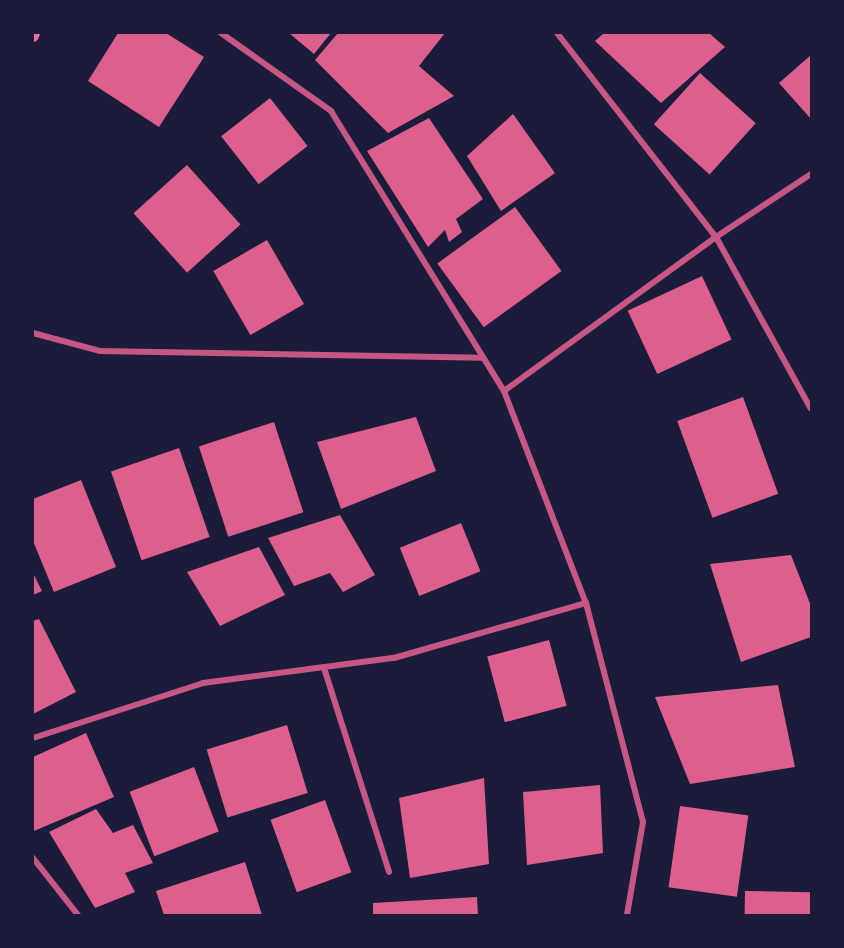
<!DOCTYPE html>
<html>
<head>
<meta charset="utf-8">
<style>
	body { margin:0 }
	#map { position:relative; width:844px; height:948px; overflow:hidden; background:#1b1b3a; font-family:Commissioner,sans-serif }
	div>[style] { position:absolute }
	.building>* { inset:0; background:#dd5f8e; transform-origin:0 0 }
	.minor>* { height:6px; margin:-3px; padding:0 3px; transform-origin:3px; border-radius:3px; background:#c65784 }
	.secondary>* { height:12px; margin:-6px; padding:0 6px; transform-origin:6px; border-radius:6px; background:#ff6b9d }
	span { translate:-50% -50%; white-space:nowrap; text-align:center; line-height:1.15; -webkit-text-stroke:5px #1b1b3a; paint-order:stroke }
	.frame { position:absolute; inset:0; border:34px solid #1b1b3a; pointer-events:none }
</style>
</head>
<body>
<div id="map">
	<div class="building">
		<i style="clip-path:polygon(118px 33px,166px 33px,204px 57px,159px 127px,88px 81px)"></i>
		<i style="clip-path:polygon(289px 33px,331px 33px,314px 54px)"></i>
		<i style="clip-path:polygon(338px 33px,445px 33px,419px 66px,454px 96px,388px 133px,315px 60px)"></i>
		<i style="clip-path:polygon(604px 33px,709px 33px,725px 47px,661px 103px,595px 41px)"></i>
		<i style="clip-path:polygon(811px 55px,811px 119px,779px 83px)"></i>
		<i style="left:700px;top:73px;width:75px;height:69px;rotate:42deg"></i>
		<i style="left:270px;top:98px;width:61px;height:62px;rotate:52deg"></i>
		<i style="clip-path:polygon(513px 114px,555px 173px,501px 211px,467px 156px)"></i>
		<i style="clip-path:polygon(429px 118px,483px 199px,456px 219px,462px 232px,449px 242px,445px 230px,428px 247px,367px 151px)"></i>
		<i style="left:187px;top:165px;width:80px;height:72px;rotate:48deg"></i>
		<i style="left:515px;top:207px;width:79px;height:96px;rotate:54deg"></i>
		<i style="left:267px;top:240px;width:74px;height:62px;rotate:60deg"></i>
		<i style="left:702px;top:276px;width:70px;height:82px;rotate:65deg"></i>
		<i style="left:743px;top:397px;width:103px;height:70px;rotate:70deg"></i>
		<i style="clip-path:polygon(416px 417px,436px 471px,341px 509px,317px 442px)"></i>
		<i style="left:274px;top:422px;width:95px;height:79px;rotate:72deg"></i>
		<i style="left:179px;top:448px;width:94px;height:72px;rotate:71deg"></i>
		<i style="clip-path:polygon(81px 480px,116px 567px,54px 592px,33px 541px,33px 499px)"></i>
		<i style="clip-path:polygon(340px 515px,375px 575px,343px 592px,330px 573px,294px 586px,268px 538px)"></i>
		<i style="left:461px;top:523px;width:52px;height:66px;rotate:68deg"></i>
		<i style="clip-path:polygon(259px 547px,285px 595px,220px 626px,187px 572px)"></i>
		<i style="clip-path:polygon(791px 555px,811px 606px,811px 637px,741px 662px,710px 564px)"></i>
		<i style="clip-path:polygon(33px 573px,42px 591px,33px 595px)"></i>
		<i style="clip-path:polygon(39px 619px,76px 692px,33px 714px,33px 621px)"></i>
		<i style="left:549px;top:640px;width:68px;height:64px;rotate:75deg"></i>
		<i style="clip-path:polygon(778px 685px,795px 767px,690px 784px,655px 697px)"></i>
		<i style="left:287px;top:725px;width:71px;height:84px;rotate:73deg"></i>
		<i style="clip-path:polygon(86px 733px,114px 797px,34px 831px,33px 757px)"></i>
		<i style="left:194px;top:767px;width:69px;height:69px;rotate:69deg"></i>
		<i style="clip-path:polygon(484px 778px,489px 864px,410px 878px,399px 798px)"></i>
		<i style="clip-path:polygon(600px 785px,603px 853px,527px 865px,523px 792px)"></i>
		<i style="left:325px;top:800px;width:77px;height:58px;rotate:70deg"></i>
		<i style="left:680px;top:806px;width:69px;height:82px;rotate:8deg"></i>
		<i style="clip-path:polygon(96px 809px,113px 833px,133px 825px,153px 863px,125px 873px,135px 892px,95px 908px,49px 832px)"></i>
		<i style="clip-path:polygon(245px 862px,262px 915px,164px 915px,156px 891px)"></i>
		<i style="left:745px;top:891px;width:66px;height:24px;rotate:1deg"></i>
		<i style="clip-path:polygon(477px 897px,478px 915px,373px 915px,373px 903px)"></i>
	</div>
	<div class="minor">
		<i style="left:221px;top:33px;width:135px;rotate:35.3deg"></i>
		<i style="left:331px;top:111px;width:329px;rotate:58.3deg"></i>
		<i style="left:504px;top:391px;width:227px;rotate:68.9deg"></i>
		<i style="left:586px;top:603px;width:226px;rotate:75.4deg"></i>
		<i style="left:643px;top:822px;width:94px;rotate:99.8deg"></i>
		<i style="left:557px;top:33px;width:259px;rotate:52.1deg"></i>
		<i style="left:716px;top:237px;width:196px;rotate:61.1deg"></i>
		<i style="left:33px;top:333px;width:69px;rotate:15deg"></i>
		<i style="left:100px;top:351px;width:383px;rotate:1deg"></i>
		<i style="left:504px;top:391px;width:262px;rotate:-36deg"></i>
		<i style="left:716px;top:237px;width:114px;rotate:-33.6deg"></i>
		<i style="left:324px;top:668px;width:214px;rotate:72.3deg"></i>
		<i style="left:33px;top:738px;width:179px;rotate:-17.9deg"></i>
		<i style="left:203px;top:683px;width:193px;rotate:-7.5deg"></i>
		<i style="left:394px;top:658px;width:200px;rotate:-16deg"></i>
		<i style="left:33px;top:858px;width:73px;rotate:51.7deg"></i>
	</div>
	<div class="secondary">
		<i style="left:33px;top:36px;width:3px;rotate:-72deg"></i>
	</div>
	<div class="frame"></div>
</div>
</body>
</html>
